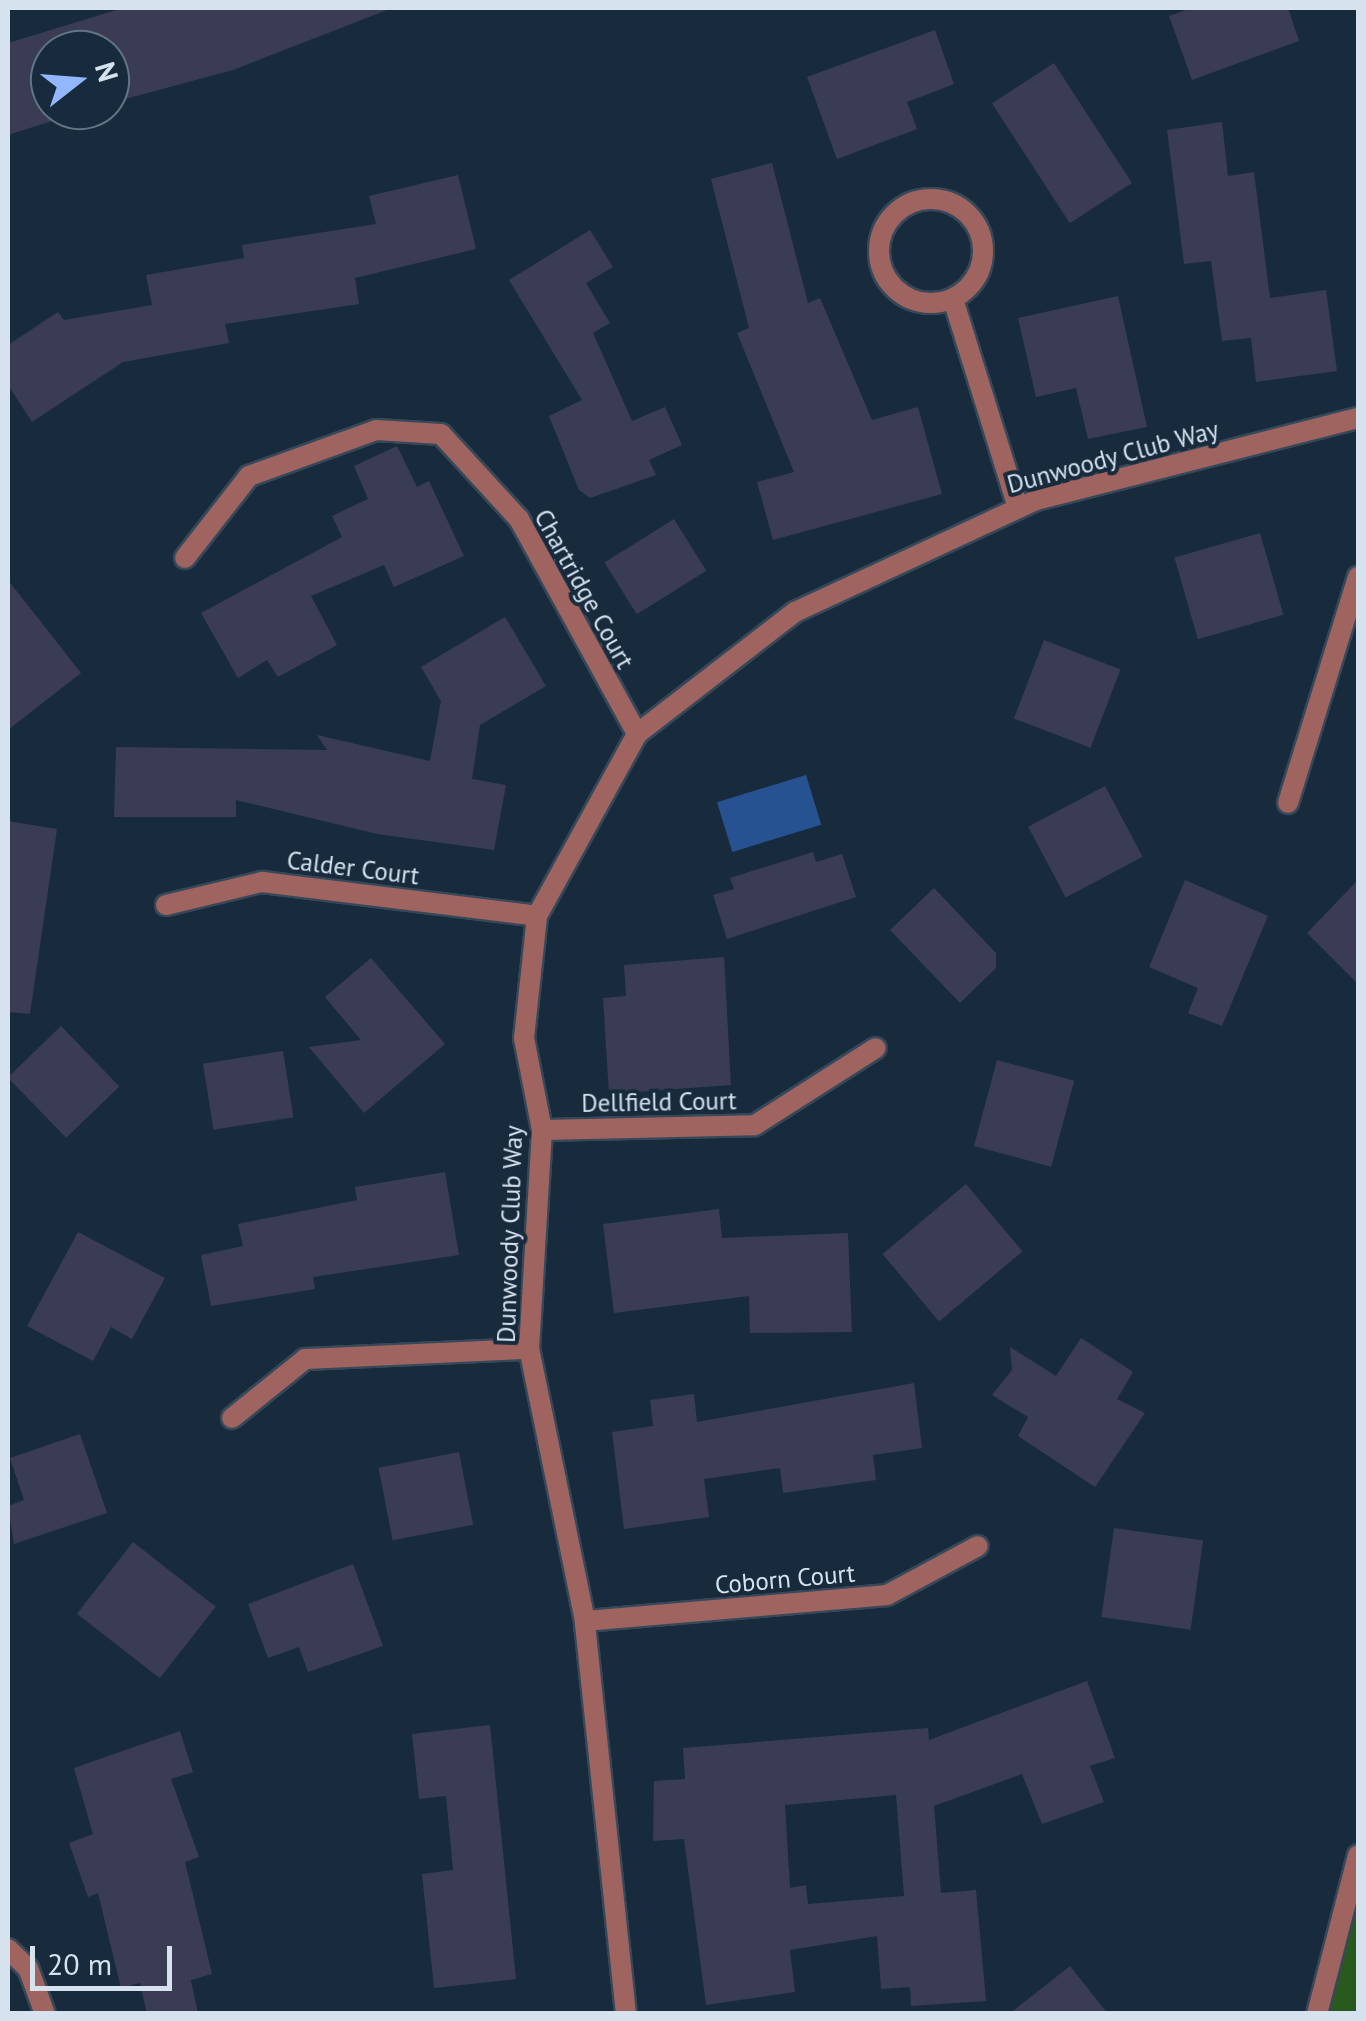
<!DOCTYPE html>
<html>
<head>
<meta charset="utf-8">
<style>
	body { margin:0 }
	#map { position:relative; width:1366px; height:2021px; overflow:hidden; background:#172b3d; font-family:"PT Sans",sans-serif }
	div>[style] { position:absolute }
	.green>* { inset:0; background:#285a1e }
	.water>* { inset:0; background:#275291; transform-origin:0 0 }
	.building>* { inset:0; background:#3a3c54; transform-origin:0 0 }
	.roads { filter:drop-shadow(2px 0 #364859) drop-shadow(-2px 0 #364859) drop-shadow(0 2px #364859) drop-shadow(0 -2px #364859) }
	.minor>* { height:20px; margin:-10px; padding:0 10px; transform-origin:10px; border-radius:10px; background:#9f645f }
	.minor>.ring { margin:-10px; padding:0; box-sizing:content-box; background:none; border:20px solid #9f645f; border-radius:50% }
	.tertiary>* { height:20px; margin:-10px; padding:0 10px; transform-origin:10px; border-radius:10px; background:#9f645f }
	span { translate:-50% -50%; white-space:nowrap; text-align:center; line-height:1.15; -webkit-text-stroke:8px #172b3d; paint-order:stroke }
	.street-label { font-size:25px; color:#d6e2ee }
	.frame { position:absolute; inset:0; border:10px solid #d6e2ee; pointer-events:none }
	.north { position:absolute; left:30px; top:30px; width:100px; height:100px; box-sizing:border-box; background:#172b3d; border:2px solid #637484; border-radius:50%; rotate:73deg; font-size:28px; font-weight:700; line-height:40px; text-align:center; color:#d6e2ee }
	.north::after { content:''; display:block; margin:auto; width:35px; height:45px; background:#92b7fd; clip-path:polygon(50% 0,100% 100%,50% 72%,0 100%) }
	.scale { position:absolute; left:30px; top:1946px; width:142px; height:45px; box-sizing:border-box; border:5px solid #d6e2ee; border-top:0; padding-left:12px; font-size:30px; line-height:35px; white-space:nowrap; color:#d6e2ee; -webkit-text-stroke:8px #172b3d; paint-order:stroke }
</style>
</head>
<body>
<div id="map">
	<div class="green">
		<i style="clip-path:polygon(1358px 1856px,1358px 2013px,1318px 2014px)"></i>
	</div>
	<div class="water">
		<i style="left:806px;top:775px;width:52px;height:93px;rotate:73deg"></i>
	</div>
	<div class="building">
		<i style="clip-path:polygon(123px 8px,387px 8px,387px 10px,233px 70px,110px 103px,110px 50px,50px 50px,50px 110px,87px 110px,8px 135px,8px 43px)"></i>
		<i style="clip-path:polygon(1192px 8px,1288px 8px,1299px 41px,1192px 80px,1169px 16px)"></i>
		<i style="clip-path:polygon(935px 30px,954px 84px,907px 102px,917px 129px,837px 159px,807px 77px)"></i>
		<i style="left:1054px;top:63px;width:143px;height:74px;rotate:57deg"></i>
		<i style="clip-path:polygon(1222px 122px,1228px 176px,1254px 172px,1270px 298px,1326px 290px,1337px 371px,1256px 382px,1251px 338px,1222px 341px,1211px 261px,1184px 264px,1167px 130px)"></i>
		<i style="clip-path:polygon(772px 163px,808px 303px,820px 298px,872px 420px,918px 407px,942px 494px,773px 540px,757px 482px,794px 472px,737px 333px,749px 328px,711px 179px)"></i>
		<i style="clip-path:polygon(458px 175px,476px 249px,355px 278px,359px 304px,225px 324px,229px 343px,123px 362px,32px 422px,8px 385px,8px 345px,58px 312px,64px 320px,152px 305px,146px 275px,244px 258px,242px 245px,376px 224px,369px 196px)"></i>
		<i style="clip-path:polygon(590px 230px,613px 267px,586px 283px,610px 323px,593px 333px,632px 421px,665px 407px,682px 445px,649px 460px,656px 475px,590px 498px,579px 490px,549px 416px,582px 400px,509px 280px)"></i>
		<i style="clip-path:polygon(1118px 296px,1147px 427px,1088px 439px,1076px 388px,1036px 397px,1018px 318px)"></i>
		<i style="clip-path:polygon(397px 446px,417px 487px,429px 481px,464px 556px,394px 587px,384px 565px,311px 596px,337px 645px,278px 677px,267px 660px,238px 678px,201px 613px,342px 537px,332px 516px,368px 499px,354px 466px)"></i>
		<i style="left:674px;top:519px;width:61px;height:82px;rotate:58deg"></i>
		<i style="left:1260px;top:533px;width:85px;height:89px;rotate:74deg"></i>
		<i style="clip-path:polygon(8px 580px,81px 673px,8px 730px)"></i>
		<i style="clip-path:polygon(505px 617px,546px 686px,480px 725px,472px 779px,506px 785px,494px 850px,377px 834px,236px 800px,236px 817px,114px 817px,116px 747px,327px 750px,317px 735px,430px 761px,441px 701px,421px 667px)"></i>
		<i style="left:1044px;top:640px;width:82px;height:84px;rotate:21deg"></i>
		<i style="left:1105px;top:786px;width:80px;height:87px;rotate:62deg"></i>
		<i style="clip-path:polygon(8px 821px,57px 829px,30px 1014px,8px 1012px)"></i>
		<i style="clip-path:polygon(813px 852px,816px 862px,842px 854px,856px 897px,727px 939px,713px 895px,734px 889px,730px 878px)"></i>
		<i style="clip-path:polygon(1185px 880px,1268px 916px,1222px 1026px,1188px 1013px,1198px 988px,1149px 967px)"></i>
		<i style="clip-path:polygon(1358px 880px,1358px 984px,1307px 933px)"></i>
		<i style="clip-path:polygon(934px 888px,996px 953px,996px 968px,960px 1003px,890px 930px)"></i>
		<i style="clip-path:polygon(724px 957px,731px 1085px,609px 1094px,603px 998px,626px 996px,624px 965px)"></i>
		<i style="clip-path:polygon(371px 958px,445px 1044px,364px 1113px,309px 1047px,361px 1040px,325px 997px)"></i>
		<i style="left:61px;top:1026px;width:84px;height:74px;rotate:46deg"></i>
		<i style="left:283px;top:1051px;width:67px;height:81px;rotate:81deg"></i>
		<i style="left:997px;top:1060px;width:80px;height:89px;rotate:15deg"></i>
		<i style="clip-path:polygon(445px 1172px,459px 1255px,313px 1277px,315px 1289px,211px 1306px,201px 1255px,243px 1246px,238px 1224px,357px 1200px,355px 1187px)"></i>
		<i style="left:966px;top:1184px;width:88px;height:109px;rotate:50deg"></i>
		<i style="clip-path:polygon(719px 1209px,722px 1238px,848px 1233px,852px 1332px,750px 1333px,749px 1296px,614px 1313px,603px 1224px)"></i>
		<i style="clip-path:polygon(78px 1232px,165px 1278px,132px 1339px,111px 1327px,93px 1361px,27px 1326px)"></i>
		<i style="clip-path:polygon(1081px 1338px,1133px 1372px,1117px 1399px,1145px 1413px,1095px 1487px,1018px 1436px,1028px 1417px,992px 1395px,1012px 1370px,1010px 1347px,1056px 1376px)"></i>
		<i style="clip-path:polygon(914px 1383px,922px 1448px,873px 1455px,876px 1480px,783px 1493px,780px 1468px,704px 1479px,709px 1517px,624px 1529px,612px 1432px,653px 1426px,650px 1400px,694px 1394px,697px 1422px)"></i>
		<i style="clip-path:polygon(80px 1434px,107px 1513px,14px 1544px,8px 1506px,24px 1500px,10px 1458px)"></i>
		<i style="left:459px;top:1452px;width:74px;height:82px;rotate:79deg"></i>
		<i style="left:1114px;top:1528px;width:90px;height:90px;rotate:8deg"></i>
		<i style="left:133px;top:1542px;width:105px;height:91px;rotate:38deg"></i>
		<i style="clip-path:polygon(353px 1564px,383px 1646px,308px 1672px,299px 1647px,268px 1658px,248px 1604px)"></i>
		<i style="clip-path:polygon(evenodd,1087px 1681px,1115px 1758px,1090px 1766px,1104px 1802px,1042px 1824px,1022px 1774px,934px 1806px,941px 1893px,976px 1890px,986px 2001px,911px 2006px,910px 1987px,881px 1989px,877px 1936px,790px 1950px,795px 1992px,706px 2005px,684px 1839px,653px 1841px,654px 1781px,685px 1779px,683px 1748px,928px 1728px,929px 1740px,1087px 1681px,896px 1795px,904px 1896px,808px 1904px,806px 1885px,790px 1888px,785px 1805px,896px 1795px)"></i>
		<i style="clip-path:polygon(490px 1725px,516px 1979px,434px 1988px,422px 1874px,453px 1870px,446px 1796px,419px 1799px,412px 1734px)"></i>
		<i style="clip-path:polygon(180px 1731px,193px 1772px,171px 1779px,199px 1857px,185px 1862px,212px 1974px,191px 1980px,198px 2014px,147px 2014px,140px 1983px,121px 1988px,98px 1893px,88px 1897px,69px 1843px,93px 1834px,74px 1768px)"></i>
		<i style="clip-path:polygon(1070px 1966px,1108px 2014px,1009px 2014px)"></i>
	</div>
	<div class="roads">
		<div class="minor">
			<i class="ring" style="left:879px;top:199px;width:84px;height:84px"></i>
			<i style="left:953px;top:299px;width:219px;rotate:72.7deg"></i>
			<i style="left:185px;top:558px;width:104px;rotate:-52deg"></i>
			<i style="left:249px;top:476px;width:135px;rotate:-19.9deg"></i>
			<i style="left:376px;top:430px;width:65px;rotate:3.5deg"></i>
			<i style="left:441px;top:434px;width:115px;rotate:47.5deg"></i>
			<i style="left:519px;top:519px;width:245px;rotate:61.2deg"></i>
			<i style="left:1288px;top:803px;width:237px;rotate:-72.8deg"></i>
			<i style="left:166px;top:905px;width:99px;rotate:-13.5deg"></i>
			<i style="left:262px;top:882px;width:277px;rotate:7deg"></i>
			<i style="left:542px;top:1130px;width:213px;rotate:-1.3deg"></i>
			<i style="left:755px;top:1125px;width:143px;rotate:-32.5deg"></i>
			<i style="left:232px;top:1418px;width:94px;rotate:-38.9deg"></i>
			<i style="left:305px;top:1359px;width:224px;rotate:-2.6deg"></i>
			<i style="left:585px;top:1621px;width:303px;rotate:-4.9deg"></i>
			<i style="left:887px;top:1595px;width:103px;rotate:-28.3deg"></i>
			<i style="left:8px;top:1949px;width:28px;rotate:44deg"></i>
			<i style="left:28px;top:1968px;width:49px;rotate:69.7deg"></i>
			<i style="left:626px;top:2014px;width:395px;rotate:-96deg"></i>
			<i style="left:585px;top:1621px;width:278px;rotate:-101.6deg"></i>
			<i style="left:529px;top:1349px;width:219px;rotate:-86.6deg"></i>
			<i style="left:542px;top:1130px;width:94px;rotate:-101.1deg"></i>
			<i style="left:524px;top:1038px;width:123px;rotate:-83.9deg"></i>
			<i style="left:537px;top:916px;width:208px;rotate:-61.2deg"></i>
			<i style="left:637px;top:734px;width:200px;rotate:-37.7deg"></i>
			<i style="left:795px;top:612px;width:266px;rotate:-24.9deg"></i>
			<i style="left:1036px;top:500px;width:332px;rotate:-14.3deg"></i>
		</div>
		<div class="tertiary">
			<i style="left:1317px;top:2014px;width:164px;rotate:-75.5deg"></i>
		</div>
	</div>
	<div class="street-label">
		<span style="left:1113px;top:457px;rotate:-15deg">Dunwoody Club Way</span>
		<span style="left:584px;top:589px;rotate:61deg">Chartridge Court</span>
		<span style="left:353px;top:868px;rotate:7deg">Calder Court</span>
		<span style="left:659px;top:1102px;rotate:-1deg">Dellfield Court</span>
		<span style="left:510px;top:1234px;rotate:-88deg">Dunwoody Club Way</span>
		<span style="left:785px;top:1579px;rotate:-5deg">Coborn Court</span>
	</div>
	<div class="frame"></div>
	<div class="north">N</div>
	<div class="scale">20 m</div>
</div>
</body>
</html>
